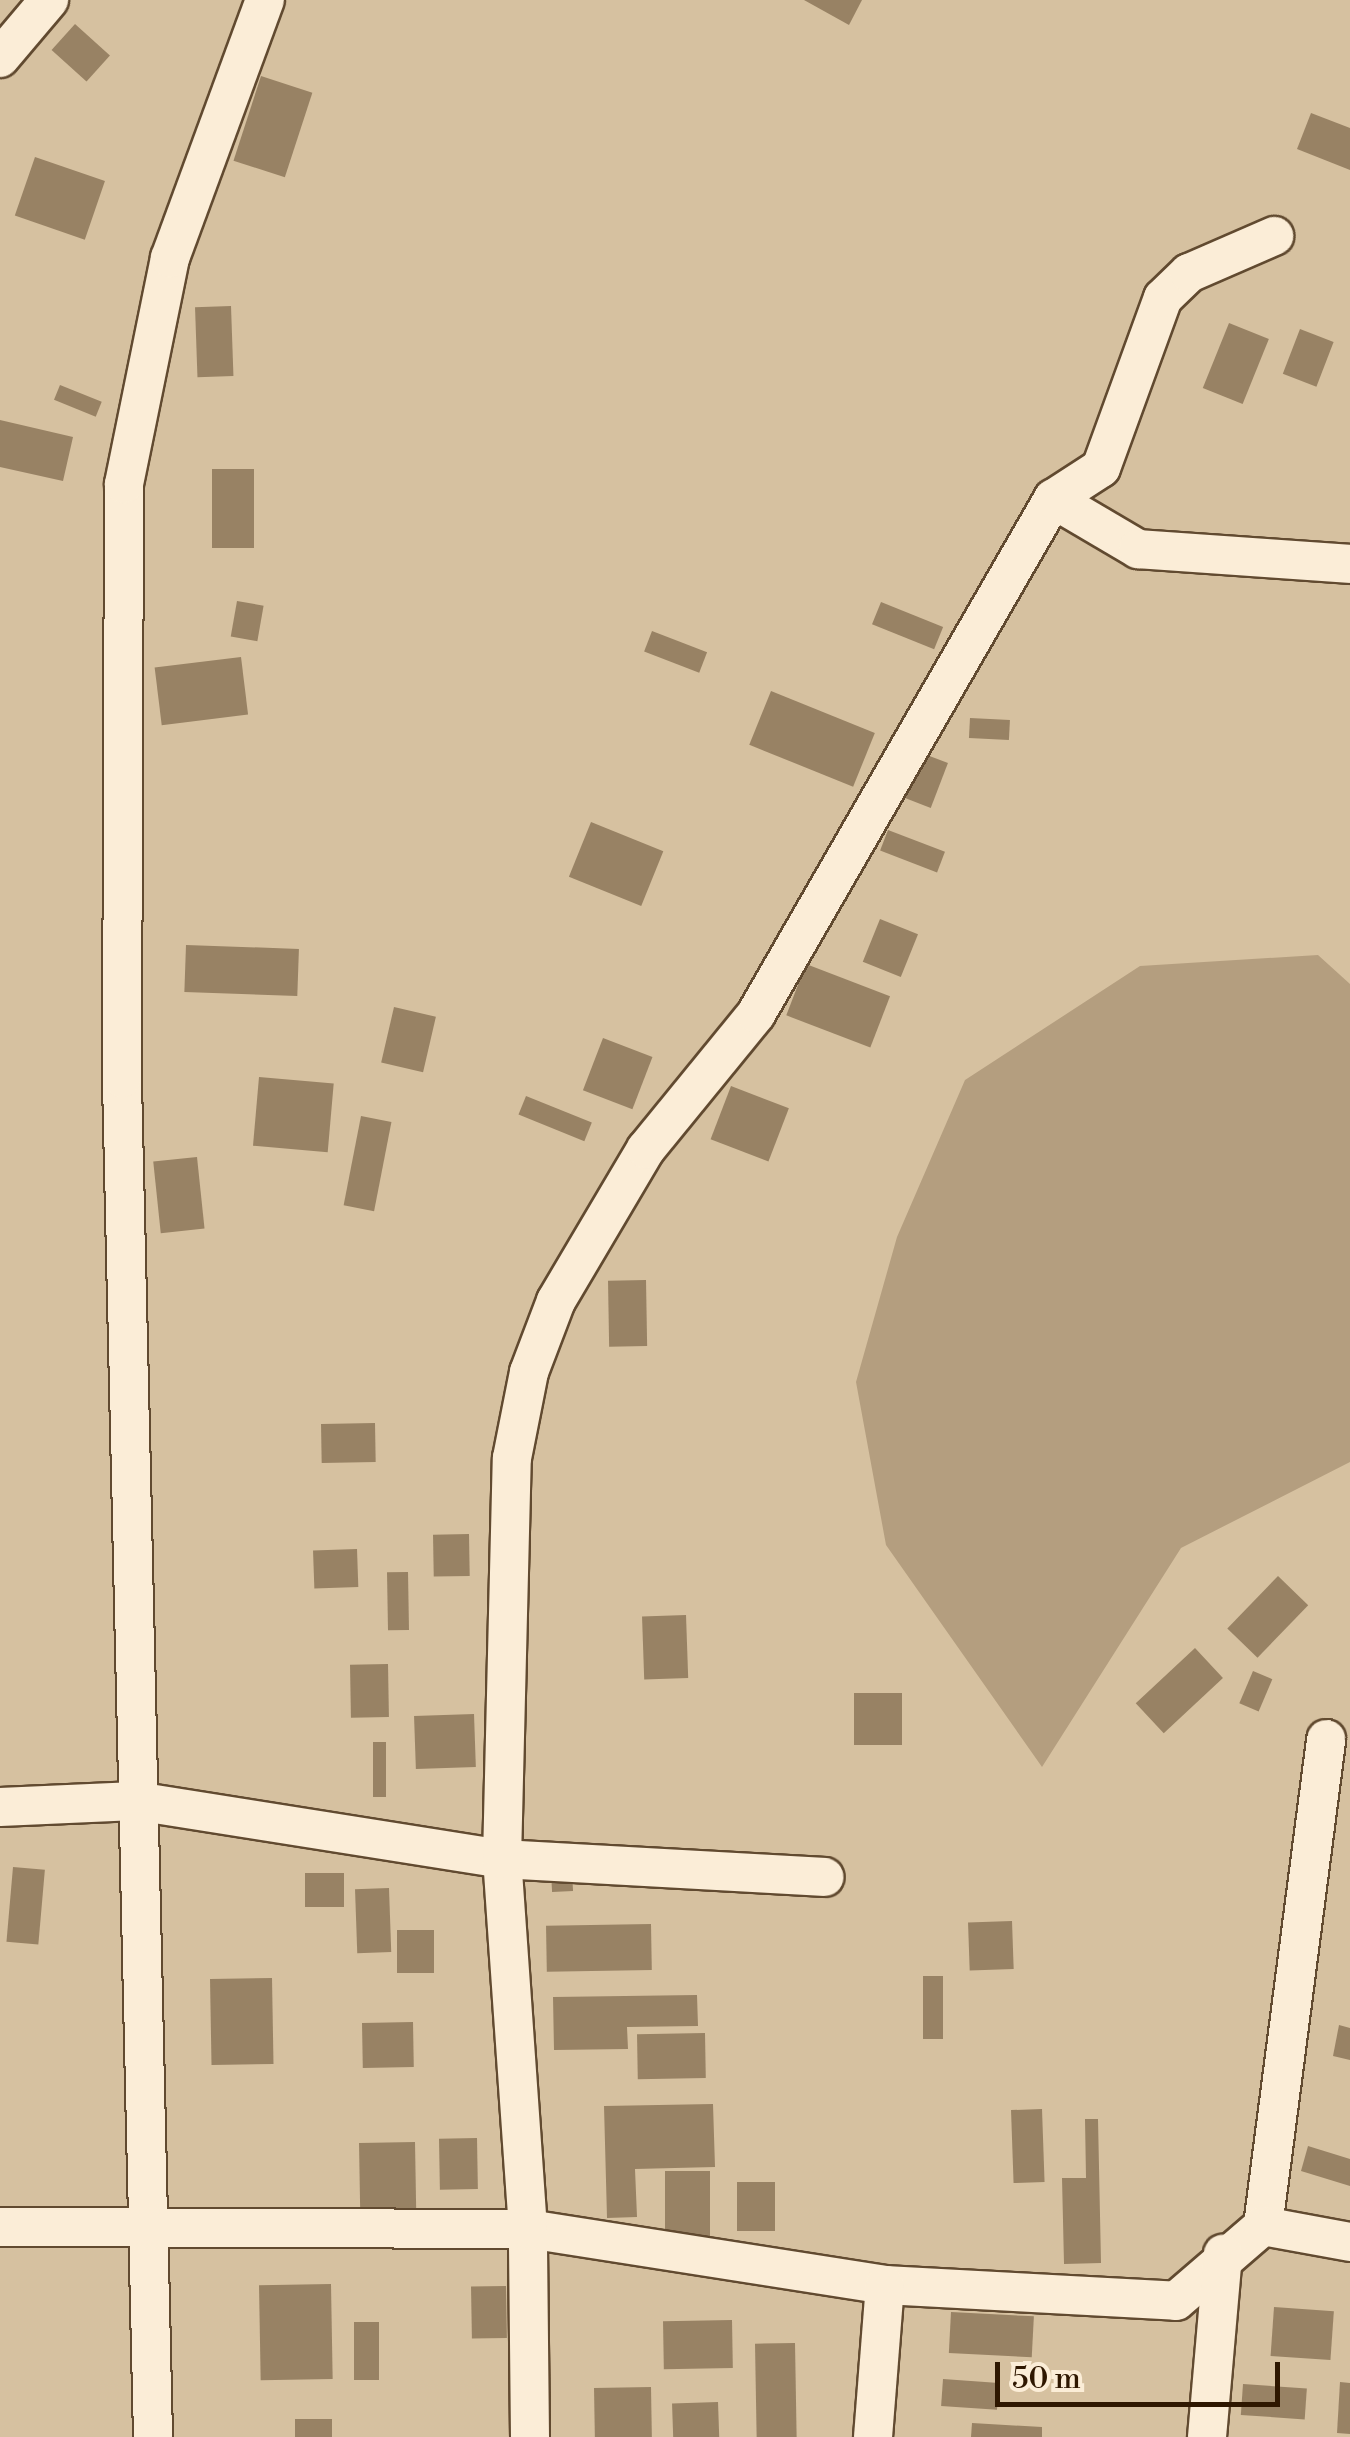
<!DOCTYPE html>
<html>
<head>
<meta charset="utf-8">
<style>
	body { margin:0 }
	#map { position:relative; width:1350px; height:2437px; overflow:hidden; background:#f9e4c1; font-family:"Libre Bodoni",serif }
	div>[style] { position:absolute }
	.green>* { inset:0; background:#d6c1a0; transform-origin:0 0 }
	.water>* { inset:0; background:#b49e7f }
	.building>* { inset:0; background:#988264; transform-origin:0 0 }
	.roads { filter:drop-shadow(2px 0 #614a30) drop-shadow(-2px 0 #614a30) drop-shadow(0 2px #614a30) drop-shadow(0 -2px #614a30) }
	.minor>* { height:38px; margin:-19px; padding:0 19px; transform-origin:19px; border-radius:19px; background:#fbedd7 }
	span { translate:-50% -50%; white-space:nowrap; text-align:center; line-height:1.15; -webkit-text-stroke:8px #fbedd7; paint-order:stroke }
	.scale { position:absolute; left:995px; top:2362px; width:285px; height:45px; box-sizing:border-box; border:5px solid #2e1700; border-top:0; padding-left:12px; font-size:30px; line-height:35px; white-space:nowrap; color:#2e1700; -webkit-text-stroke:8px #fbedd7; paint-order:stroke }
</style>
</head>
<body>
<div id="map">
	<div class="green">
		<i style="left:0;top:0;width:1350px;height:2437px"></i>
	</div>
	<div class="water">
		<i style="clip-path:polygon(1318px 955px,1350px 984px,1350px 1462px,1181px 1548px,1042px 1767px,886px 1545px,856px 1382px,897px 1237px,965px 1080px,1140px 966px)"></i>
	</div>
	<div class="building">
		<i style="clip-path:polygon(804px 0,862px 0,849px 25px)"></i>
		<i style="left:75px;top:24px;width:47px;height:35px;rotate:42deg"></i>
		<i style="left:261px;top:76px;width:54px;height:89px;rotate:18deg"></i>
		<i style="clip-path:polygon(1311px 113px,1350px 128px,1350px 170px,1297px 149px)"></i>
		<i style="left:35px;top:157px;width:74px;height:62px;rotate:19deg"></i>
		<i style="left:231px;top:306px;width:70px;height:36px;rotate:88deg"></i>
		<i style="left:1229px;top:323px;width:43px;height:70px;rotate:22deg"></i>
		<i style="left:1300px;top:329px;width:36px;height:48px;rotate:21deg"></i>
		<i style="left:60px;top:385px;width:45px;height:16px;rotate:22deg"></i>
		<i style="clip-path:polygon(0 420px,73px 437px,63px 481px,0 467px)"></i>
		<i style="left:212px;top:469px;width:42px;height:79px"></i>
		<i style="left:237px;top:601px;width:27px;height:36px;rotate:10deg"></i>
		<i style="left:881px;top:602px;width:67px;height:24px;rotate:22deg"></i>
		<i style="left:652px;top:631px;width:59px;height:22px;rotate:21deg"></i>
		<i style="left:241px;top:657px;width:58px;height:87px;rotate:83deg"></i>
		<i style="left:771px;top:691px;width:112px;height:58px;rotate:22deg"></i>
		<i style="left:970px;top:718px;width:40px;height:20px;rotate:3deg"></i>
		<i style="left:919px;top:752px;width:31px;height:48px;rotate:21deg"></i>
		<i style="left:591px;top:822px;width:78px;height:59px;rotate:22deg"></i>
		<i style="left:888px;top:830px;width:61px;height:22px;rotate:21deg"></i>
		<i style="left:880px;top:919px;width:41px;height:46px;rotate:22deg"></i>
		<i style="left:186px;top:945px;width:113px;height:47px;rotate:2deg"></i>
		<i style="left:806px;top:964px;width:90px;height:55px;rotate:21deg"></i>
		<i style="left:394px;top:1007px;width:43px;height:57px;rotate:13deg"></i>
		<i style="left:603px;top:1038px;width:53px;height:56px;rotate:21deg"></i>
		<i style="left:259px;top:1077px;width:75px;height:69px;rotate:5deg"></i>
		<i style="left:731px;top:1086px;width:62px;height:57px;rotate:21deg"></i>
		<i style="left:526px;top:1096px;width:71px;height:20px;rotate:22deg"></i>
		<i style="left:361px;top:1116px;width:31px;height:91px;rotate:11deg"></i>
		<i style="left:197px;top:1157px;width:72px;height:44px;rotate:84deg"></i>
		<i style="left:646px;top:1280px;width:66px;height:38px;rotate:89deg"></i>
		<i style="left:375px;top:1423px;width:39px;height:54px;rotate:89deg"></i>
		<i style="left:469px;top:1534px;width:42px;height:36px;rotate:89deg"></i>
		<i style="left:357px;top:1549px;width:38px;height:44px;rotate:88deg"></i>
		<i style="left:408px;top:1572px;width:58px;height:21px;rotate:89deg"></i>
		<i style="left:1278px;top:1576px;width:42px;height:73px;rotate:44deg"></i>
		<i style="left:686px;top:1615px;width:63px;height:44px;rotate:88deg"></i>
		<i style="left:1195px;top:1648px;width:41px;height:81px;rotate:47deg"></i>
		<i style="left:388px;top:1664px;width:53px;height:38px;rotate:89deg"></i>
		<i style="left:1253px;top:1671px;width:21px;height:35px;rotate:23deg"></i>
		<i style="left:854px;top:1693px;width:48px;height:52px"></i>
		<i style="left:474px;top:1714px;width:53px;height:60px;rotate:88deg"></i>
		<i style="left:373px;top:1742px;width:13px;height:55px"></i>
		<i style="left:13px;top:1867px;width:32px;height:75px;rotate:5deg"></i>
		<i style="left:572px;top:1871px;width:20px;height:21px;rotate:87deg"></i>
		<i style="left:305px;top:1873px;width:39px;height:34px"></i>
		<i style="left:389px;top:1888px;width:64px;height:34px;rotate:88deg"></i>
		<i style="left:1012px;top:1921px;width:48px;height:44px;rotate:88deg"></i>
		<i style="left:651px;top:1924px;width:46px;height:105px;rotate:89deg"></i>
		<i style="left:397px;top:1930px;width:37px;height:43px"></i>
		<i style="left:923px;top:1976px;width:20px;height:63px"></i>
		<i style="left:272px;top:1978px;width:86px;height:62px;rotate:89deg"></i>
		<i style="clip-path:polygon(697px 1995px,698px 2026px,627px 2027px,628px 2049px,554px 2050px,553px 1997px)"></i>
		<i style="left:413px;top:2022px;width:45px;height:51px;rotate:89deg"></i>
		<i style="clip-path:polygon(1339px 2025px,1350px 2028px,1350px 2060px,1333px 2056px)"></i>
		<i style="left:705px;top:2033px;width:45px;height:68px;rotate:89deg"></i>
		<i style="clip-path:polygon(713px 2104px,715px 2167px,635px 2169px,637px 2217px,607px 2218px,604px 2106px)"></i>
		<i style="left:1042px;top:2109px;width:73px;height:31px;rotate:88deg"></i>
		<i style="clip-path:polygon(1085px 2119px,1098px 2119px,1101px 2263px,1064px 2264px,1062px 2178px,1086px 2178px)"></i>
		<i style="left:477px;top:2138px;width:51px;height:38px;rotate:89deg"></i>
		<i style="left:415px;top:2142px;width:84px;height:56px;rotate:89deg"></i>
		<i style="clip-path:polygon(1308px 2146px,1350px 2159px,1350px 2186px,1301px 2171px)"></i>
		<i style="left:665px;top:2171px;width:45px;height:67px"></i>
		<i style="left:737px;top:2182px;width:38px;height:49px"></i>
		<i style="left:331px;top:2284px;width:95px;height:72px;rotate:89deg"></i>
		<i style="left:506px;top:2286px;width:52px;height:35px;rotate:89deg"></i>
		<i style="left:1274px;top:2307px;width:60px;height:49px;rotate:4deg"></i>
		<i style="left:951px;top:2312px;width:83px;height:41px;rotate:3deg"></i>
		<i style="left:732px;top:2320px;width:48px;height:69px;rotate:89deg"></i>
		<i style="left:354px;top:2322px;width:25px;height:58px"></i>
		<i style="left:795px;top:2343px;width:94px;height:40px;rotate:89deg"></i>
		<i style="left:943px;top:2379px;width:56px;height:27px;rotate:4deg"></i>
		<i style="clip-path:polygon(1340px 2382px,1350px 2383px,1350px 2434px,1337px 2433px)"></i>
		<i style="left:1243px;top:2384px;width:64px;height:31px;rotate:4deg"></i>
		<i style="left:651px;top:2387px;width:50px;height:57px;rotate:89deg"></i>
		<i style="left:718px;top:2402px;width:35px;height:46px;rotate:88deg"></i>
		<i style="left:295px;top:2419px;width:37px;height:18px"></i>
		<i style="clip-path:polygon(972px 2423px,1042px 2427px,1042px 2437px,971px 2437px)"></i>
	</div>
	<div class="roads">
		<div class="minor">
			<i style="left:0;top:58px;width:76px;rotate:-49.8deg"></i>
			<i style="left:1053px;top:499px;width:99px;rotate:30.5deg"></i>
			<i style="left:1138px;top:549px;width:213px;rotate:4deg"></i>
			<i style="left:0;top:1807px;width:136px;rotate:-2.5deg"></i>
			<i style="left:136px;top:1801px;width:371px;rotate:9deg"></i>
			<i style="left:502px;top:1859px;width:323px;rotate:3.2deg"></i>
			<i style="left:1263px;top:2226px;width:491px;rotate:-82.6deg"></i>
			<i style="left:0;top:2227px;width:528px;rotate:0.22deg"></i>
			<i style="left:528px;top:2229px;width:361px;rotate:8.9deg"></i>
			<i style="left:885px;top:2285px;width:291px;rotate:3.1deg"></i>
			<i style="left:1176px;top:2301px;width:115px;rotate:-40.8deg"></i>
			<i style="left:1263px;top:2226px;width:88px;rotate:10.4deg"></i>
			<i style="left:153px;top:2437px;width:1359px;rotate:-91.31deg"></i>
			<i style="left:122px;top:1078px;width:594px;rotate:-89.81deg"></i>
			<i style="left:124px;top:484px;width:231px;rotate:-78.5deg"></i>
			<i style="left:170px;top:258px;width:275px;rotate:-69.8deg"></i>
			<i style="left:530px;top:2437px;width:208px;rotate:-90.6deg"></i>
			<i style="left:528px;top:2229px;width:371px;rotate:-94deg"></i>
			<i style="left:502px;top:1859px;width:401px;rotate:-88.6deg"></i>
			<i style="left:512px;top:1458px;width:88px;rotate:-78.8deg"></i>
			<i style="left:529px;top:1372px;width:76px;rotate:-69.2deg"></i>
			<i style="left:556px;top:1301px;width:177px;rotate:-59.4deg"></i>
			<i style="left:646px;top:1149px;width:174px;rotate:-50.8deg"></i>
			<i style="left:756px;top:1014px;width:595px;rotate:-60.03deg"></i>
			<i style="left:1053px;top:499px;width:57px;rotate:-32.9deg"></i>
			<i style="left:1101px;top:468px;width:181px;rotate:-70deg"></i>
			<i style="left:1163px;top:298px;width:36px;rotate:-44deg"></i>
			<i style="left:1189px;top:273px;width:93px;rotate:-23.5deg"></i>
			<i style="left:873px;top:2437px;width:152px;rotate:-85.5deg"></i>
			<i style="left:1207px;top:2437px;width:184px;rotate:-85deg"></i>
		</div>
	</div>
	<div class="scale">50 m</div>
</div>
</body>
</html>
